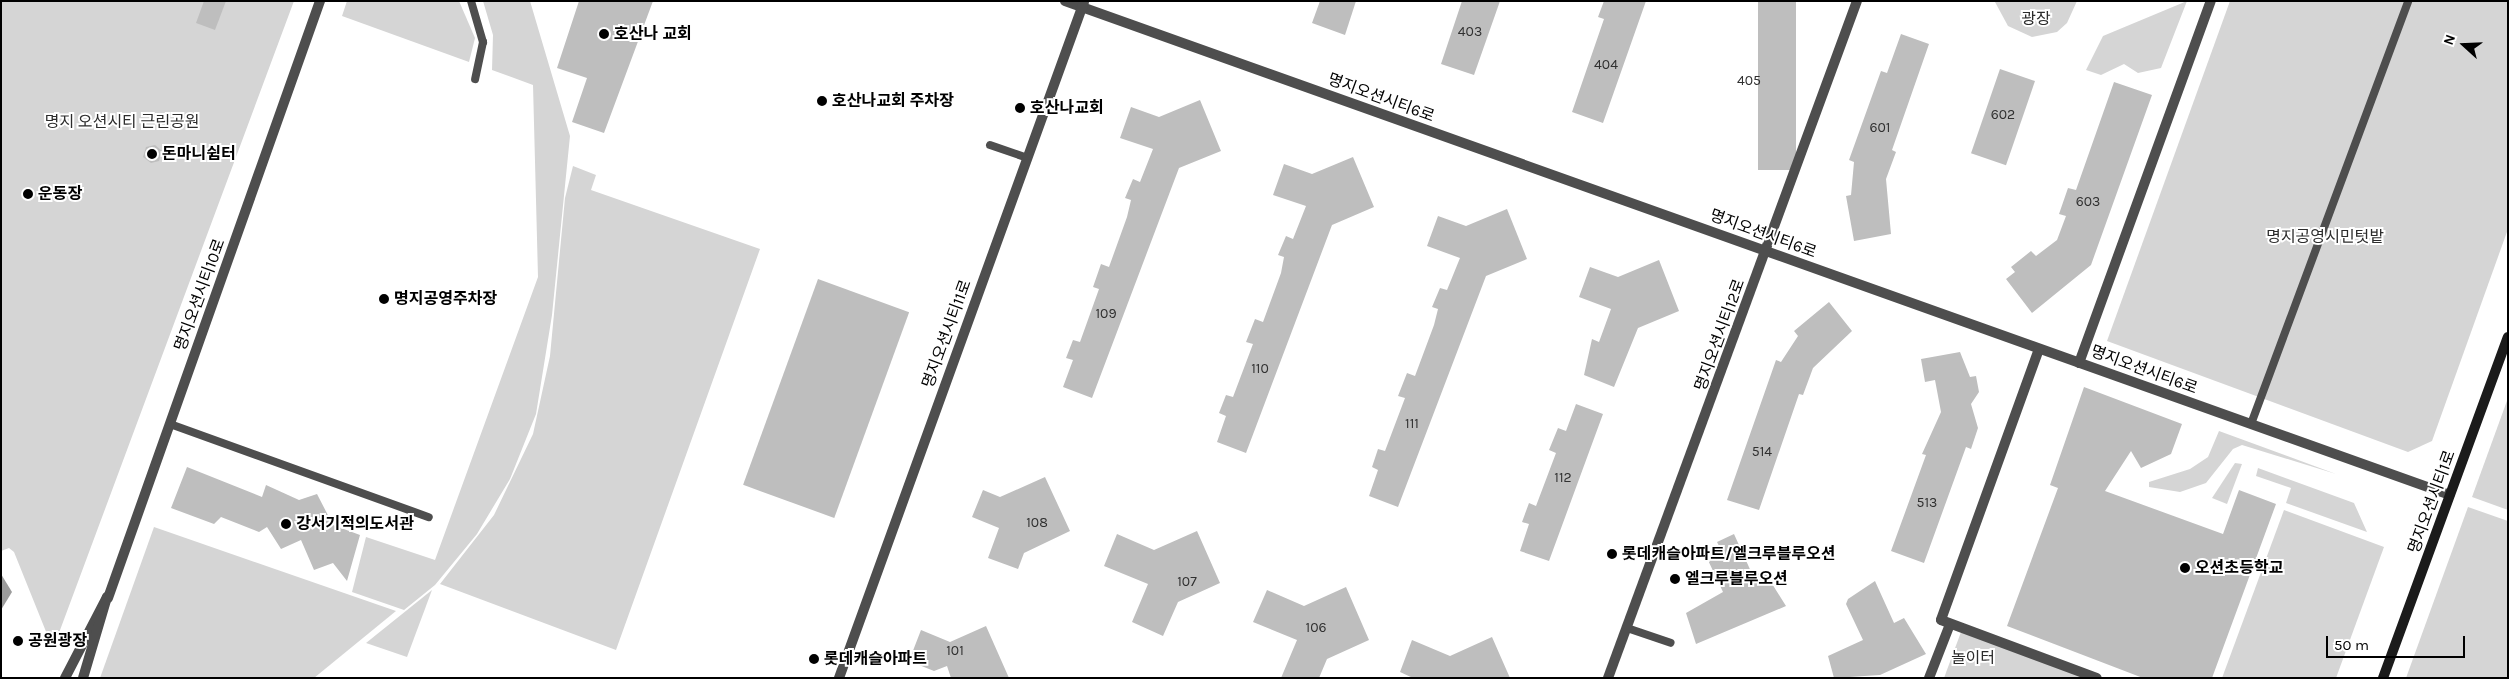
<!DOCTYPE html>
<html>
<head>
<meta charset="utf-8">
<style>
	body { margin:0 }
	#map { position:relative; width:2509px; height:679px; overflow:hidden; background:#fff; font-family:Karla,"Noto Sans KR",sans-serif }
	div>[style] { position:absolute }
	.green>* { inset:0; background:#d5d5d5 }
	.water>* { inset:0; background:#9c9c9c }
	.building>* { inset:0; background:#bebebe; transform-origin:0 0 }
	.lane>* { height:8px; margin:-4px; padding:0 4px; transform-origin:4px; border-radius:4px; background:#4e4e4e }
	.street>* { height:10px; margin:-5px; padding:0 5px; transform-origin:5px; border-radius:5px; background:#4e4e4e }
	.secondary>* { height:10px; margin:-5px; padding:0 5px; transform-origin:5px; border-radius:5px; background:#1b1b1b }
	.dots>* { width:14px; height:14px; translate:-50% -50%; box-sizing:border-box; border:2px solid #fff; border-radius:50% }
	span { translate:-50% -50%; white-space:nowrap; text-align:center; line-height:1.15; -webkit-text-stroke:4px #fff; paint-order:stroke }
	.number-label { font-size:14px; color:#303030 }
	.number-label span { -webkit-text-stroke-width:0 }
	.park-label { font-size:16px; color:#2c2c2c }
	.poi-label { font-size:16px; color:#000; font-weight:700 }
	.left { translate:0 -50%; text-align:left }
	.street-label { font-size:16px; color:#000 }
	.frame { position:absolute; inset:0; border:2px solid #000; pointer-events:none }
	.north { position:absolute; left:2439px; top:20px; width:50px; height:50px; -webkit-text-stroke:4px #fff; paint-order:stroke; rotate:290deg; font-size:14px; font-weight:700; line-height:20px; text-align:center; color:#000 }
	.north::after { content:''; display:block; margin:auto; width:18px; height:22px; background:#000; clip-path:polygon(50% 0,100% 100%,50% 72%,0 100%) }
	.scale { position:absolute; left:2326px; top:636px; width:139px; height:22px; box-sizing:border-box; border:2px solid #000; border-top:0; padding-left:6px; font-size:15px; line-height:18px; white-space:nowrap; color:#000; -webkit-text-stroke:4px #fff; paint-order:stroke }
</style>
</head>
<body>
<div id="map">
	<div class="green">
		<i style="clip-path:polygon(1px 1px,294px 1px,53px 649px,14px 552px,9px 548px,1px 551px)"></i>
		<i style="clip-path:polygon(347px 1px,459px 1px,475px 38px,469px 62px,342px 16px)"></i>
		<i style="clip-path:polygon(483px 1px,530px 1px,570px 136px,552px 315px,536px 414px,510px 479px,477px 534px,435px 585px,404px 610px,352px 592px,366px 537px,435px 560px,538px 277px,533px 85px,492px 70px,493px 35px)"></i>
		<i style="clip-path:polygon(2077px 1px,2067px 23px,2057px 32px,2032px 37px,2008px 26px,1995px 2px)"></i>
		<i style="clip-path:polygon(2187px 1px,2161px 68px,2138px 73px,2124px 64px,2101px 75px,2086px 70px,2103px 36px)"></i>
		<i style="clip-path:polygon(2230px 1px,2508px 1px,2508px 229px,2432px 441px,2408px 452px,2107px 341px)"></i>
		<i style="clip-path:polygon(573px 166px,596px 175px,591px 190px,760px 249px,616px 650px,440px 584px,494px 515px,533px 434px,550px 356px,565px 198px)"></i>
		<i style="clip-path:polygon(2508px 398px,2508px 510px,2472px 497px)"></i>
		<i style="clip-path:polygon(2219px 431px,2336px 474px,2242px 445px,2233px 449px,2206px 483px,2180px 492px,2149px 487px,2149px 482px,2190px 469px,2208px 457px)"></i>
		<i style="clip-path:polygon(2235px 463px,2242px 464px,2227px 504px,2212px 498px)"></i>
		<i style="clip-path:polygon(2258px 468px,2354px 503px,2367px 532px,2286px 503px,2291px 488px,2256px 476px)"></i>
		<i style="clip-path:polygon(2468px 507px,2508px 521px,2508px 678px,2406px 678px)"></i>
		<i style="clip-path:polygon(2284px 510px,2384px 547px,2336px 678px,2222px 678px)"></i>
		<i style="clip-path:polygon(154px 527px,396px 611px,314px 678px,100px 678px)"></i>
		<i style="clip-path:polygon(432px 590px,407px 657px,366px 643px)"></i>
		<i style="clip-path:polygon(1961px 632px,2085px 678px,1944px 678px)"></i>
	</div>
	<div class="water">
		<i style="clip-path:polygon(1px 574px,12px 592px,1px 610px)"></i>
	</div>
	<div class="building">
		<i style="clip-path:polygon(204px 1px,226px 1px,215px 30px,196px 23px)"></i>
		<i style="clip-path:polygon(579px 1px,653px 1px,604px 133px,572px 122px,587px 78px,557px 68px)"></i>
		<i style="clip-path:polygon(1320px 1px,1356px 1px,1345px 35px,1312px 23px)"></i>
		<i style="clip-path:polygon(1462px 1px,1500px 1px,1474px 75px,1441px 64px)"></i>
		<i style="clip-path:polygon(1604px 1px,1646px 1px,1603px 123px,1572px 112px,1604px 19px,1598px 17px)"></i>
		<i style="left:1758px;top:1px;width:38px;height:169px"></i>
		<i style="clip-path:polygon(1901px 34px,1929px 44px,1892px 150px,1896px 152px,1886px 179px,1891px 234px,1854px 241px,1846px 196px,1851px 195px,1854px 162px,1849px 160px,1881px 71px,1887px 73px)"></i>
		<i style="left:2000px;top:69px;width:37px;height:89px;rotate:19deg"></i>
		<i style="clip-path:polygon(2114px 82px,2152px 95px,2091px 265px,2032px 313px,2006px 279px,2015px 272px,2011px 267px,2031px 251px,2036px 256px,2057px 240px,2066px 216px,2059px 214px,2068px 188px,2076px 190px)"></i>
		<i style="clip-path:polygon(1200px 100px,1221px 151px,1179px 168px,1092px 398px,1063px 387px,1073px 360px,1066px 358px,1073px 340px,1080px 342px,1099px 289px,1093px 287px,1101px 264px,1109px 267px,1127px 217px,1131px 200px,1125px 198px,1133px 179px,1140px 182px,1153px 149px,1120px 138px,1131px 107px,1159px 117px)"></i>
		<i style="clip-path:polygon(155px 145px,162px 151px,159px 161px,151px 163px,143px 157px,146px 147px)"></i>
		<i style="clip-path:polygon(1353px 157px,1374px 207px,1332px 225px,1246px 453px,1217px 442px,1226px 416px,1219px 413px,1226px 395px,1233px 397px,1253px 344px,1246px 342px,1255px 319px,1263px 322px,1281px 273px,1284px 257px,1278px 255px,1286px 236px,1293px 239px,1306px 206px,1273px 195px,1284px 164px,1312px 174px)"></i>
		<i style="clip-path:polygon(1507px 209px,1527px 259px,1486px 276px,1398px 507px,1369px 496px,1378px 470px,1372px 467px,1378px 449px,1385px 451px,1405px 398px,1398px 396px,1407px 373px,1415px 376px,1434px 325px,1438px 309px,1432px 307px,1440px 288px,1447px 290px,1460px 258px,1427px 246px,1438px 216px,1466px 226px)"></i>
		<i style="clip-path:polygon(1659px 260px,1679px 311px,1638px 328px,1614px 387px,1584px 375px,1592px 339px,1599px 342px,1611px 309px,1579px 297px,1590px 267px,1618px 277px)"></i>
		<i style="left:818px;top:279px;width:97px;height:219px;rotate:20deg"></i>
		<i style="clip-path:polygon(1829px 302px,1852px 331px,1813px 368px,1803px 395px,1799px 394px,1759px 510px,1727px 500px,1776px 360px,1781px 362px,1798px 336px,1794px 331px)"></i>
		<i style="clip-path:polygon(1960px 352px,1970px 377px,1976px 376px,1979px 392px,1971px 404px,1978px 428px,1971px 449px,1966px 447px,1924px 563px,1891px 551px,1926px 455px,1922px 454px,1941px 412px,1935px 380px,1925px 382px,1921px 359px)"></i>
		<i style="clip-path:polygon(2084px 387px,2182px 424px,2171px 454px,2141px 468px,2131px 451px,2105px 491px,2223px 534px,2239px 490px,2276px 504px,2212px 678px,2143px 678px,2007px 626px,2058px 488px,2050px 485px)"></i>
		<i style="clip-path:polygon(1576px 404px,1603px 414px,1549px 561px,1520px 551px,1529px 524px,1522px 522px,1529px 503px,1536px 506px,1556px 453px,1549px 450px,1558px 428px,1566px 431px)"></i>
		<i style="clip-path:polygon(187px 467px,262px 497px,266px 485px,299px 500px,317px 494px,333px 525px,360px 535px,347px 581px,333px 563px,314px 570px,301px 540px,281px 549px,267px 527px,259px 532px,221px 517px,214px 524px,171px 508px)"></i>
		<i style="clip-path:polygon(1045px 477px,1070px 531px,1024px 553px,1018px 569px,988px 558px,999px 528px,972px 517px,983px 490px,1000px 497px)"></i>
		<i style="clip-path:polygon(1197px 531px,1220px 583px,1178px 602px,1163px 636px,1132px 622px,1148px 584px,1104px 566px,1117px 534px,1154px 550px)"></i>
		<i style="clip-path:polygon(1734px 534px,1753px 576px,1764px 571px,1786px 606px,1696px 644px,1686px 613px,1723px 592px,1706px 556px,1719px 546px,1717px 542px)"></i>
		<i style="clip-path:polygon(1875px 581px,1894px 623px,1904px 618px,1926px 654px,1880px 675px,1834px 678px,1828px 656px,1863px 640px,1846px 604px,1848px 599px)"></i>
		<i style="clip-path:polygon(1346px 587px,1369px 640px,1327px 659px,1319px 678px,1281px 678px,1297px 640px,1253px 622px,1267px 590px,1304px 606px)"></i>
		<i style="clip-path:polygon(986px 626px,1009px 678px,951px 678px,947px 666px,934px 671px,909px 661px,921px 630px,950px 642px)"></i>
		<i style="clip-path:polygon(1492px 637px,1510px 678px,1413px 678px,1400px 672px,1412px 640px,1450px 656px)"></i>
	</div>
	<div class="lane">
		<i style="left:471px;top:1px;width:43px;rotate:73.7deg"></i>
		<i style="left:483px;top:42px;width:38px;rotate:102deg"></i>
		<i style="left:990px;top:145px;width:39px;rotate:19deg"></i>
		<i style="left:170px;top:424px;width:275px;rotate:19.8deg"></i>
		<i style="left:2251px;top:424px;width:451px;rotate:-69.6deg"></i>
		<i style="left:1627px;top:628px;width:46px;rotate:18.8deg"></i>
	</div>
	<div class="street">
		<i style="left:1065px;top:1px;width:1470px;rotate:19.63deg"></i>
		<i style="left:2039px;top:349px;width:288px;rotate:109.9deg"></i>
		<i style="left:1941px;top:620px;width:166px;rotate:20.4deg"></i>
		<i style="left:2079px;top:363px;width:385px;rotate:-70deg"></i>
		<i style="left:108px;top:598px;width:634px;rotate:-70.45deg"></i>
		<i style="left:65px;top:678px;width:91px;rotate:-62.6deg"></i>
		<i style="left:107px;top:597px;width:84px;rotate:106.5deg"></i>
		<i style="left:839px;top:678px;width:719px;rotate:-70.08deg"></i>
		<i style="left:1608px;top:678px;width:721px;rotate:-69.81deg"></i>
		<i style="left:1929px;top:678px;width:58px;rotate:-68.7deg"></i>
	</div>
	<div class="secondary">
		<i style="left:2383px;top:678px;width:363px;rotate:-69.9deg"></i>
	</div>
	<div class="dots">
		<i style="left:604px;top:34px;background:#000"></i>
		<i style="left:822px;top:101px;background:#000"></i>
		<i style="left:1020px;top:108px;background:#000"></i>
		<i style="left:152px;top:154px;background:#000"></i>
		<i style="left:28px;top:194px;background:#000"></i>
		<i style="left:384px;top:299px;background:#000"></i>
		<i style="left:286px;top:524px;background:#000"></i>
		<i style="left:1612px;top:554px;background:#000"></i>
		<i style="left:2185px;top:568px;background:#000"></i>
		<i style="left:1675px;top:579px;background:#000"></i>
		<i style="left:18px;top:641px;background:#000"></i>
		<i style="left:814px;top:659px;background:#000"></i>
	</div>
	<div class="number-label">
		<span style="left:1470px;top:32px">403</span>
		<span style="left:1606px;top:65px">404</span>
		<span style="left:1749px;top:81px">405</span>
		<span style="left:2003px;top:115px">602</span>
		<span style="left:1880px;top:128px">601</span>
		<span style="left:2088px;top:202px">603</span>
		<span style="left:1106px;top:314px">109</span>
		<span style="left:1260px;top:369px">110</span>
		<span style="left:1412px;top:424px">111</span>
		<span style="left:1762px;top:452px">514</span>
		<span style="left:1563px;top:478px">112</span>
		<span style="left:1927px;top:503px">513</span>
		<span style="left:1037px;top:523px">108</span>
		<span style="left:1187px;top:582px">107</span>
		<span style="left:1316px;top:628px">106</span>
		<span style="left:955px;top:651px">101</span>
	</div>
	<div class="park-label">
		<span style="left:2036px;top:19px">광장</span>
		<span style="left:122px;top:122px">명지 오션시티 근린공원</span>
		<span style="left:2325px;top:237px">명지공영시민텃밭</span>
		<span style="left:1973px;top:658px">놀이터</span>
	</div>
	<div class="poi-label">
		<span class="left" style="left:614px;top:34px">호산나 교회</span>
		<span class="left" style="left:832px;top:101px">호산나교회 주차장</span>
		<span class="left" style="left:1030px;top:108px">호산나교회</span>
		<span class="left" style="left:162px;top:154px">돈마니쉼터</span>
		<span class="left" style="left:38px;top:194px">운동장</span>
		<span class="left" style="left:394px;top:299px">명지공영주차장</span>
		<span class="left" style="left:296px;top:524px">강서기적의도서관</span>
		<span class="left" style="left:1622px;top:554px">롯데캐슬아파트/엘크루블루오션</span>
		<span class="left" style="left:2195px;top:568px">오션초등학교</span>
		<span class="left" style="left:1685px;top:579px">엘크루블루오션</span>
		<span class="left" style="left:28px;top:641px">공원광장</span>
		<span class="left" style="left:824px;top:659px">롯데캐슬아파트</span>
	</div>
	<div class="street-label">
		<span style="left:1381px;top:98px;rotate:20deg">명지오션시티6로</span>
		<span style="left:1763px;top:234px;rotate:20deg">명지오션시티6로</span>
		<span style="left:200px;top:295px;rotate:-70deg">명지오션시티10로</span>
		<span style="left:947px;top:334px;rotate:-70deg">명지오션시티11로</span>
		<span style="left:1720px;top:335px;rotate:-70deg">명지오션시티12로</span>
		<span style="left:2144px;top:370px;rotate:20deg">명지오션시티6로</span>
		<span style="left:2432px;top:502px;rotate:-70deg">명지오션시티1로</span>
	</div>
	<div class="frame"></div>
	<div class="north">N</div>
	<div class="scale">50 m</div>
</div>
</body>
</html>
